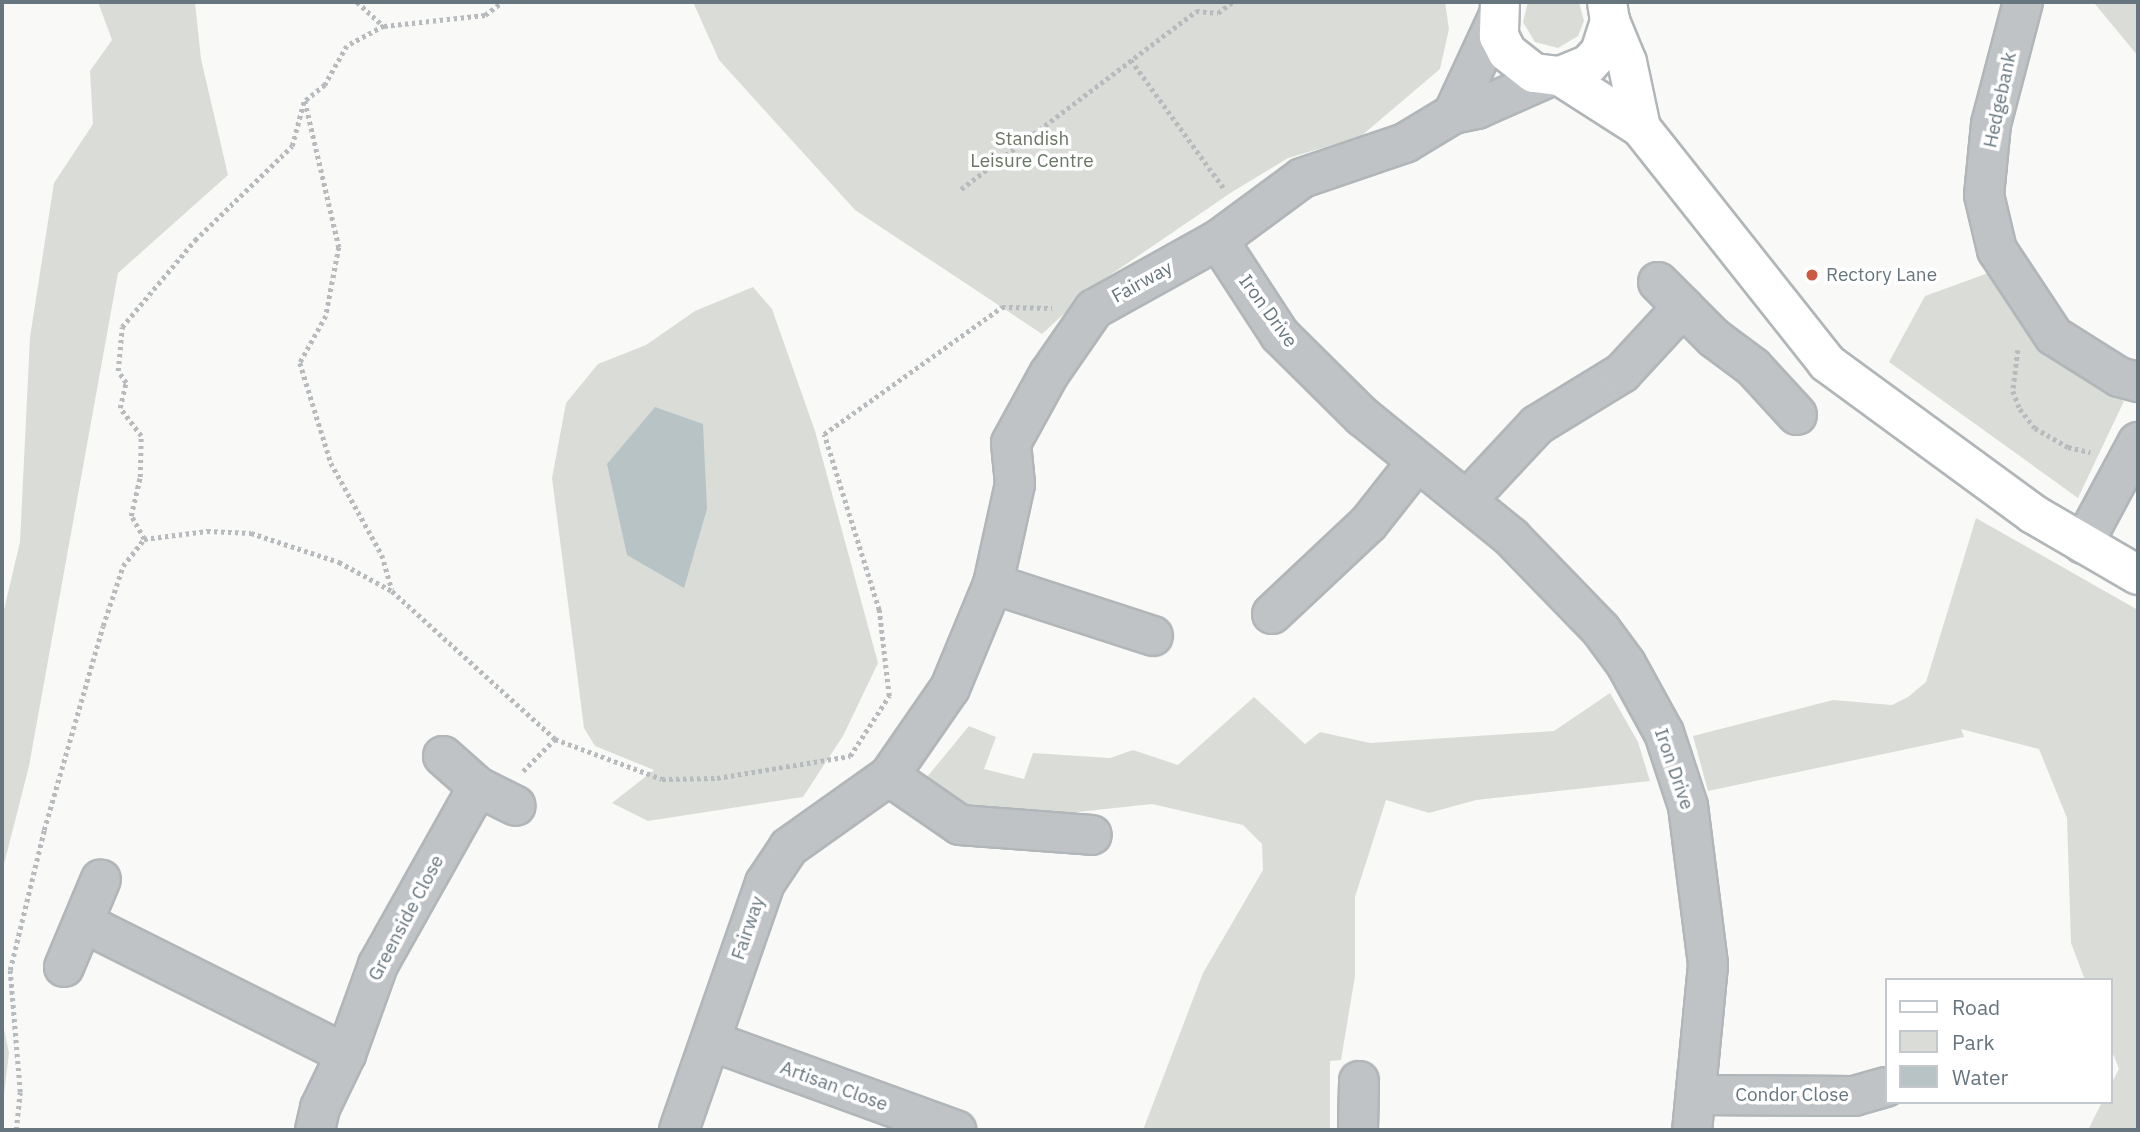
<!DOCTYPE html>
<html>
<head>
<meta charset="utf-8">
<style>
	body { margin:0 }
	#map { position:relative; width:2140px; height:1132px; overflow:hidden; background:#f9f9f7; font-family:"IBM Plex Sans",sans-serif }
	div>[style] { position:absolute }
	.green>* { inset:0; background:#daddd7 }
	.water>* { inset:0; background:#b8c3c6 }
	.path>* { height:4.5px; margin-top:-2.25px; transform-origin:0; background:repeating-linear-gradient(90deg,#b7bbbd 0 3.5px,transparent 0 7px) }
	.roads { filter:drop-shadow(2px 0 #b1b6b9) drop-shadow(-2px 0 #b1b6b9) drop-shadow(0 2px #b1b6b9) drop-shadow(0 -2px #b1b6b9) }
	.minor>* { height:38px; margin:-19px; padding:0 19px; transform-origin:19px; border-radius:19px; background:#bfc3c6 }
	.major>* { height:38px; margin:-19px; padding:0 19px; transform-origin:19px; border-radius:19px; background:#fff }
	.dots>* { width:19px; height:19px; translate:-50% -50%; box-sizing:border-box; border:4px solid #fff; border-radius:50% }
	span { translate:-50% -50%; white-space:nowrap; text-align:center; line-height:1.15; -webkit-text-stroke:7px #fff; paint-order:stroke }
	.street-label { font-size:19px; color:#67767e }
	.park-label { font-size:19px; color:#6a7766 }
	.poi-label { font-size:19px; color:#67767e }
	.left { translate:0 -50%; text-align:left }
	.frame { position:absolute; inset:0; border:4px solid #67767e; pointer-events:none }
	.legend { position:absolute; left:1885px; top:978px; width:228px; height:126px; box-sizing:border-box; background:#fff; border:2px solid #c2c8cb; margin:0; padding:9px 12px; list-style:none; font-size:21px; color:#67767e }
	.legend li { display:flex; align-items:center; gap:14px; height:35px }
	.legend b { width:35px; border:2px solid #c2c8cb }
</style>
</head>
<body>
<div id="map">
	<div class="green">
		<i style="clip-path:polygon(98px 2px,195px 2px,201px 59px,228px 175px,118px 273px,29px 766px,2px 872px,2px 618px,20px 542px,30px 337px,54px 183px,93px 124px,90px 71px,112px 40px)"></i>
		<i style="clip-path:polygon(693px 2px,1445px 2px,1449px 29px,1440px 69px,1360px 137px,1288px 158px,1232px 192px,1094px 286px,1042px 334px,855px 210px,719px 60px)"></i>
		<i style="clip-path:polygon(1528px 2px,1579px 2px,1584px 21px,1578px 36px,1558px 48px,1535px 42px,1523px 22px)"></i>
		<i style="clip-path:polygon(2098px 2px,2138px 2px,2138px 56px,2095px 4px)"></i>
		<i style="clip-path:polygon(1991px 272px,2043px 344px,2090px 383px,2124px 401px,2078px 498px,1889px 362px,1925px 296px)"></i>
		<i style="clip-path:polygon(753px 287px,772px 309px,815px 431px,878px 663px,843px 736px,803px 797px,648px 821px,612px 803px,654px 770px,595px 746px,584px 728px,552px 478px,566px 403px,598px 364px,646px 345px,695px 311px)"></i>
		<i style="clip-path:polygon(1976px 518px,2138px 610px,2138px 1130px,2088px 1130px,2102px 1102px,2110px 1102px,2110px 1086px,2119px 1069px,2110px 1046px,2110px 980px,2085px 980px,2071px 943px,2067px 818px,2039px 749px,1961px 729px,1964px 737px,1708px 791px,1693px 736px,1833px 700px,1892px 705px,1908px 697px,1926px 682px)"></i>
		<i style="clip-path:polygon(1610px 693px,1638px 742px,1650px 781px,1476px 800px,1429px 813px,1386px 800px,1355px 897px,1355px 976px,1341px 1060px,1330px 1061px,1330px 1130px,1143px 1130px,1203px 973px,1263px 870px,1262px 844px,1243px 825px,1152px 804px,1050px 815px,957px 811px,922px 783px,969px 726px,996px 737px,984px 769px,1024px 779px,1033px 753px,1110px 758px,1133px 750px,1178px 765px,1254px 697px,1305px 744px,1320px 732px,1370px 743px,1554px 731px)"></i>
		<i style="clip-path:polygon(2px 1020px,9px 1053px,2px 1111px)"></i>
	</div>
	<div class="water">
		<i style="clip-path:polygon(655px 407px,703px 424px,707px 509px,684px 588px,627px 555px,607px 464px)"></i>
	</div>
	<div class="path">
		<i style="left:357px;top:2px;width:36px;rotate:42deg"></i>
		<i style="left:384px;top:26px;width:102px;rotate:-6.2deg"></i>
		<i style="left:485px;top:15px;width:21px;rotate:-37deg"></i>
		<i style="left:384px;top:26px;width:42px;rotate:151.6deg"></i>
		<i style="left:347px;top:46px;width:45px;rotate:119.4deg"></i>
		<i style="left:325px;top:85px;width:26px;rotate:141deg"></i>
		<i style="left:305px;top:101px;width:150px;rotate:76.9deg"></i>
		<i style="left:339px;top:247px;width:70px;rotate:100.7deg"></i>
		<i style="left:326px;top:316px;width:54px;rotate:119deg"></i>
		<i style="left:300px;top:363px;width:105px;rotate:72.8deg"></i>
		<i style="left:331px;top:463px;width:105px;rotate:61deg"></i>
		<i style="left:382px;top:555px;width:36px;rotate:74deg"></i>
		<i style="left:1131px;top:60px;width:160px;rotate:54.1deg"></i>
		<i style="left:961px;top:189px;width:295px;rotate:-37.1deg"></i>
		<i style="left:1196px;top:11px;width:22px;rotate:5deg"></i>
		<i style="left:1218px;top:13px;width:18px;rotate:-38deg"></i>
		<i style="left:2018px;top:350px;width:41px;rotate:97deg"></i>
		<i style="left:2013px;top:391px;width:19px;rotate:69deg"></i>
		<i style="left:2020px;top:409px;width:24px;rotate:52deg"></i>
		<i style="left:2035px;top:428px;width:38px;rotate:30deg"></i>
		<i style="left:2068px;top:447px;width:23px;rotate:13deg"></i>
		<i style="left:144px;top:539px;width:26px;rotate:-119deg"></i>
		<i style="left:131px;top:516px;width:40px;rotate:-77deg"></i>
		<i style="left:140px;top:477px;width:41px;rotate:-88.6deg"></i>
		<i style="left:141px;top:436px;width:35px;rotate:-127deg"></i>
		<i style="left:120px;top:408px;width:26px;rotate:-77deg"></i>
		<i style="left:126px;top:383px;width:14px;rotate:-124deg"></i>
		<i style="left:118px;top:371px;width:44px;rotate:-84.8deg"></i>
		<i style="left:122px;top:327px;width:114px;rotate:-50deg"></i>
		<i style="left:195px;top:240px;width:135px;rotate:-44.1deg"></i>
		<i style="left:292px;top:146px;width:47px;rotate:-75.1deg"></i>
		<i style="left:523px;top:771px;width:45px;rotate:-45deg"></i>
		<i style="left:16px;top:1130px;width:38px;rotate:-84deg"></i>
		<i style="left:20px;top:1092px;width:122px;rotate:-94.7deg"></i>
		<i style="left:10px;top:970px;width:144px;rotate:-76.3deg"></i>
		<i style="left:44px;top:830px;width:212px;rotate:-73.9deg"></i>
		<i style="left:103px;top:626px;width:63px;rotate:-71.6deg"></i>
		<i style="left:123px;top:566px;width:34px;rotate:-52deg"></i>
		<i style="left:144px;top:539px;width:64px;rotate:-7.2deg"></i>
		<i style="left:207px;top:531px;width:44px;rotate:2.6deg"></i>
		<i style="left:251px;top:533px;width:93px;rotate:18.2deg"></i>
		<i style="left:339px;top:562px;width:60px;rotate:28.7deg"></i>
		<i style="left:392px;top:591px;width:220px;rotate:42.2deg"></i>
		<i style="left:555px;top:739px;width:114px;rotate:20.5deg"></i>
		<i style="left:662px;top:779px;width:55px;rotate:-1deg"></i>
		<i style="left:717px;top:778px;width:135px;rotate:-9.4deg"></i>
		<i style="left:850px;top:756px;width:72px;rotate:-57deg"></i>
		<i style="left:889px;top:696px;width:87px;rotate:-96.6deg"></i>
		<i style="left:879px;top:610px;width:184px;rotate:-107.4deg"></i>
		<i style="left:824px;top:434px;width:219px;rotate:-35.5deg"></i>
		<i style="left:1002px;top:307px;width:50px;rotate:1.1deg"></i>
	</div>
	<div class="roads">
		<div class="minor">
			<i style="left:2023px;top:2px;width:126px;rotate:104.7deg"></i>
			<i style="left:1991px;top:124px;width:71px;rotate:95.6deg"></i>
			<i style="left:1984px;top:195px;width:57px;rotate:76.7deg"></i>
			<i style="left:1997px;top:250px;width:103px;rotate:56.5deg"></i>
			<i style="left:2054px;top:336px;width:77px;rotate:32.2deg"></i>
			<i style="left:2119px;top:377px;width:20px;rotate:15deg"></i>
			<i style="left:1453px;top:114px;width:105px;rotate:-65.1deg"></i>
			<i style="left:1218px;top:240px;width:113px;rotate:56.9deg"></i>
			<i style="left:1280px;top:335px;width:117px;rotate:44.7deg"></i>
			<i style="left:1363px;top:417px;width:191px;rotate:39deg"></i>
			<i style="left:1511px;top:537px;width:129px;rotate:45.9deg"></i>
			<i style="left:1601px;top:630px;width:42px;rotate:53.7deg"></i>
			<i style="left:1626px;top:664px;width:79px;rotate:61.2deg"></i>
			<i style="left:1664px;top:733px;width:77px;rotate:71.8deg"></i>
			<i style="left:1688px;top:806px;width:160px;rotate:82.8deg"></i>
			<i style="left:1708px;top:965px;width:166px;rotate:95.5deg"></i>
			<i style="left:1658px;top:282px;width:79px;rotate:45deg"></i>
			<i style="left:1714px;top:338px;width:49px;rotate:36.6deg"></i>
			<i style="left:1753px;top:367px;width:65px;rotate:47.5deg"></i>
			<i style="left:1467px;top:500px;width:103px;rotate:-47deg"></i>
			<i style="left:1537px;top:425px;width:100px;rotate:-31.5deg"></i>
			<i style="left:1622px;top:373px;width:90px;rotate:-47.3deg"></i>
			<i style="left:2083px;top:544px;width:116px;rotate:-61.7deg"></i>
			<i style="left:993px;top:584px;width:168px;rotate:18deg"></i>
			<i style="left:1272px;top:614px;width:132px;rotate:-43.2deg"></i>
			<i style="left:1368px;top:524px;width:79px;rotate:-51.7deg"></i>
			<i style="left:443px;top:756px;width:47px;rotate:41.5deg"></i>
			<i style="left:478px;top:787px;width:42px;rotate:26.6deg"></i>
			<i style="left:889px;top:776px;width:86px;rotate:34.6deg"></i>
			<i style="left:960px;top:825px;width:132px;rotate:4.3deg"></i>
			<i style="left:86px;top:924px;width:291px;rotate:26.6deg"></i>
			<i style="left:64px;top:967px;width:95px;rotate:-67.2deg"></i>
			<i style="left:711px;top:1041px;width:261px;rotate:20deg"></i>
			<i style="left:1696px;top:1095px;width:158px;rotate:0.4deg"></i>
			<i style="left:1854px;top:1096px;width:33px;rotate:-16deg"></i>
			<i style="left:315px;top:1130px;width:23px;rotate:-77deg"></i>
			<i style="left:320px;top:1108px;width:60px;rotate:-64.3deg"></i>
			<i style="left:346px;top:1054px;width:95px;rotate:-70.2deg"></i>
			<i style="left:378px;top:965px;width:204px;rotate:-60.7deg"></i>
			<i style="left:679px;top:1130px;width:262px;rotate:-70.8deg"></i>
			<i style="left:765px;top:883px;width:43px;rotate:-56.3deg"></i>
			<i style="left:789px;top:847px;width:123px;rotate:-35.4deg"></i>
			<i style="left:889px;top:776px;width:107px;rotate:-55.3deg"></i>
			<i style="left:950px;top:688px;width:113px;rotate:-67.5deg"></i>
			<i style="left:993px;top:584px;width:102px;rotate:-77.6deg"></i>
			<i style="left:1015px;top:484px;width:41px;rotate:-95.6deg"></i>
			<i style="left:1011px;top:443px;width:79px;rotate:-61.2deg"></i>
			<i style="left:1049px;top:374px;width:79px;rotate:-55.3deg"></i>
			<i style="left:1094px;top:309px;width:142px;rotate:-29.1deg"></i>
			<i style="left:1218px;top:240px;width:104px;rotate:-36.4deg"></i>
			<i style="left:1302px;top:178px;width:109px;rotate:-18.8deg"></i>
			<i style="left:1405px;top:143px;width:56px;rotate:-31.1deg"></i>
			<i style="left:1453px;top:114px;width:25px;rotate:-12deg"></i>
			<i style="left:1477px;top:109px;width:81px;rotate:-24deg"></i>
			<i style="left:1358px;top:1130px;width:49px;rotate:-88.8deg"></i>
		</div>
		<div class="major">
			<i style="left:1500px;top:2px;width:34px;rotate:92deg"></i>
			<i style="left:1499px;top:36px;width:18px;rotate:63deg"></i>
			<i style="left:1507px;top:52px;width:34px;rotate:38deg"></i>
			<i style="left:1534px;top:73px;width:26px;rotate:7deg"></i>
			<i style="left:1560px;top:76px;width:31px;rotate:-22deg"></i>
			<i style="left:1589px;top:64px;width:16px;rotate:-47deg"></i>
			<i style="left:1600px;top:52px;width:33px;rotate:-72deg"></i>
			<i style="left:1610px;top:21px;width:19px;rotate:-99deg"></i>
			<i style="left:1610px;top:21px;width:44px;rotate:67.5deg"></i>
			<i style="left:1627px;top:62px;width:67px;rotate:78deg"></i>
			<i style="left:1560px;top:76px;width:96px;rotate:32.7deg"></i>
			<i style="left:1641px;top:128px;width:300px;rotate:51.6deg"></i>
			<i style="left:1827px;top:363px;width:255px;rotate:36.2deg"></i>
			<i style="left:2033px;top:514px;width:121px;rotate:30.2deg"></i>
		</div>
	</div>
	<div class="dots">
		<i style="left:1812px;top:275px;background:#cd5b43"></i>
	</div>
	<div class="street-label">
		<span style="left:2000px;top:100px;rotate:-78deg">Hedgebank</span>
		<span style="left:1142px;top:282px;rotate:-29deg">Fairway</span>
		<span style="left:1268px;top:311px;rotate:54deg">Iron Drive</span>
		<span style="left:1674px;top:769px;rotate:71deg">Iron Drive</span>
		<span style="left:406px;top:918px;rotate:-62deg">Greenside Close</span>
		<span style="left:748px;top:928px;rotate:-71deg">Fairway</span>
		<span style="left:834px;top:1086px;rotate:20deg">Artisan Close</span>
		<span style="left:1792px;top:1095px">Condor Close</span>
	</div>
	<div class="park-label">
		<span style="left:1032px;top:150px">Standish<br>Leisure Centre</span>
	</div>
	<div class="poi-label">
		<span class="left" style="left:1826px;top:275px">Rectory Lane</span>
	</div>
	<div class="frame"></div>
	<ul class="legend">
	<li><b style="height:9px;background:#fff"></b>Road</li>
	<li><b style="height:19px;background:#daddd7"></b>Park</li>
	<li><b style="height:19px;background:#b8c3c6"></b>Water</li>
	</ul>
</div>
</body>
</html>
